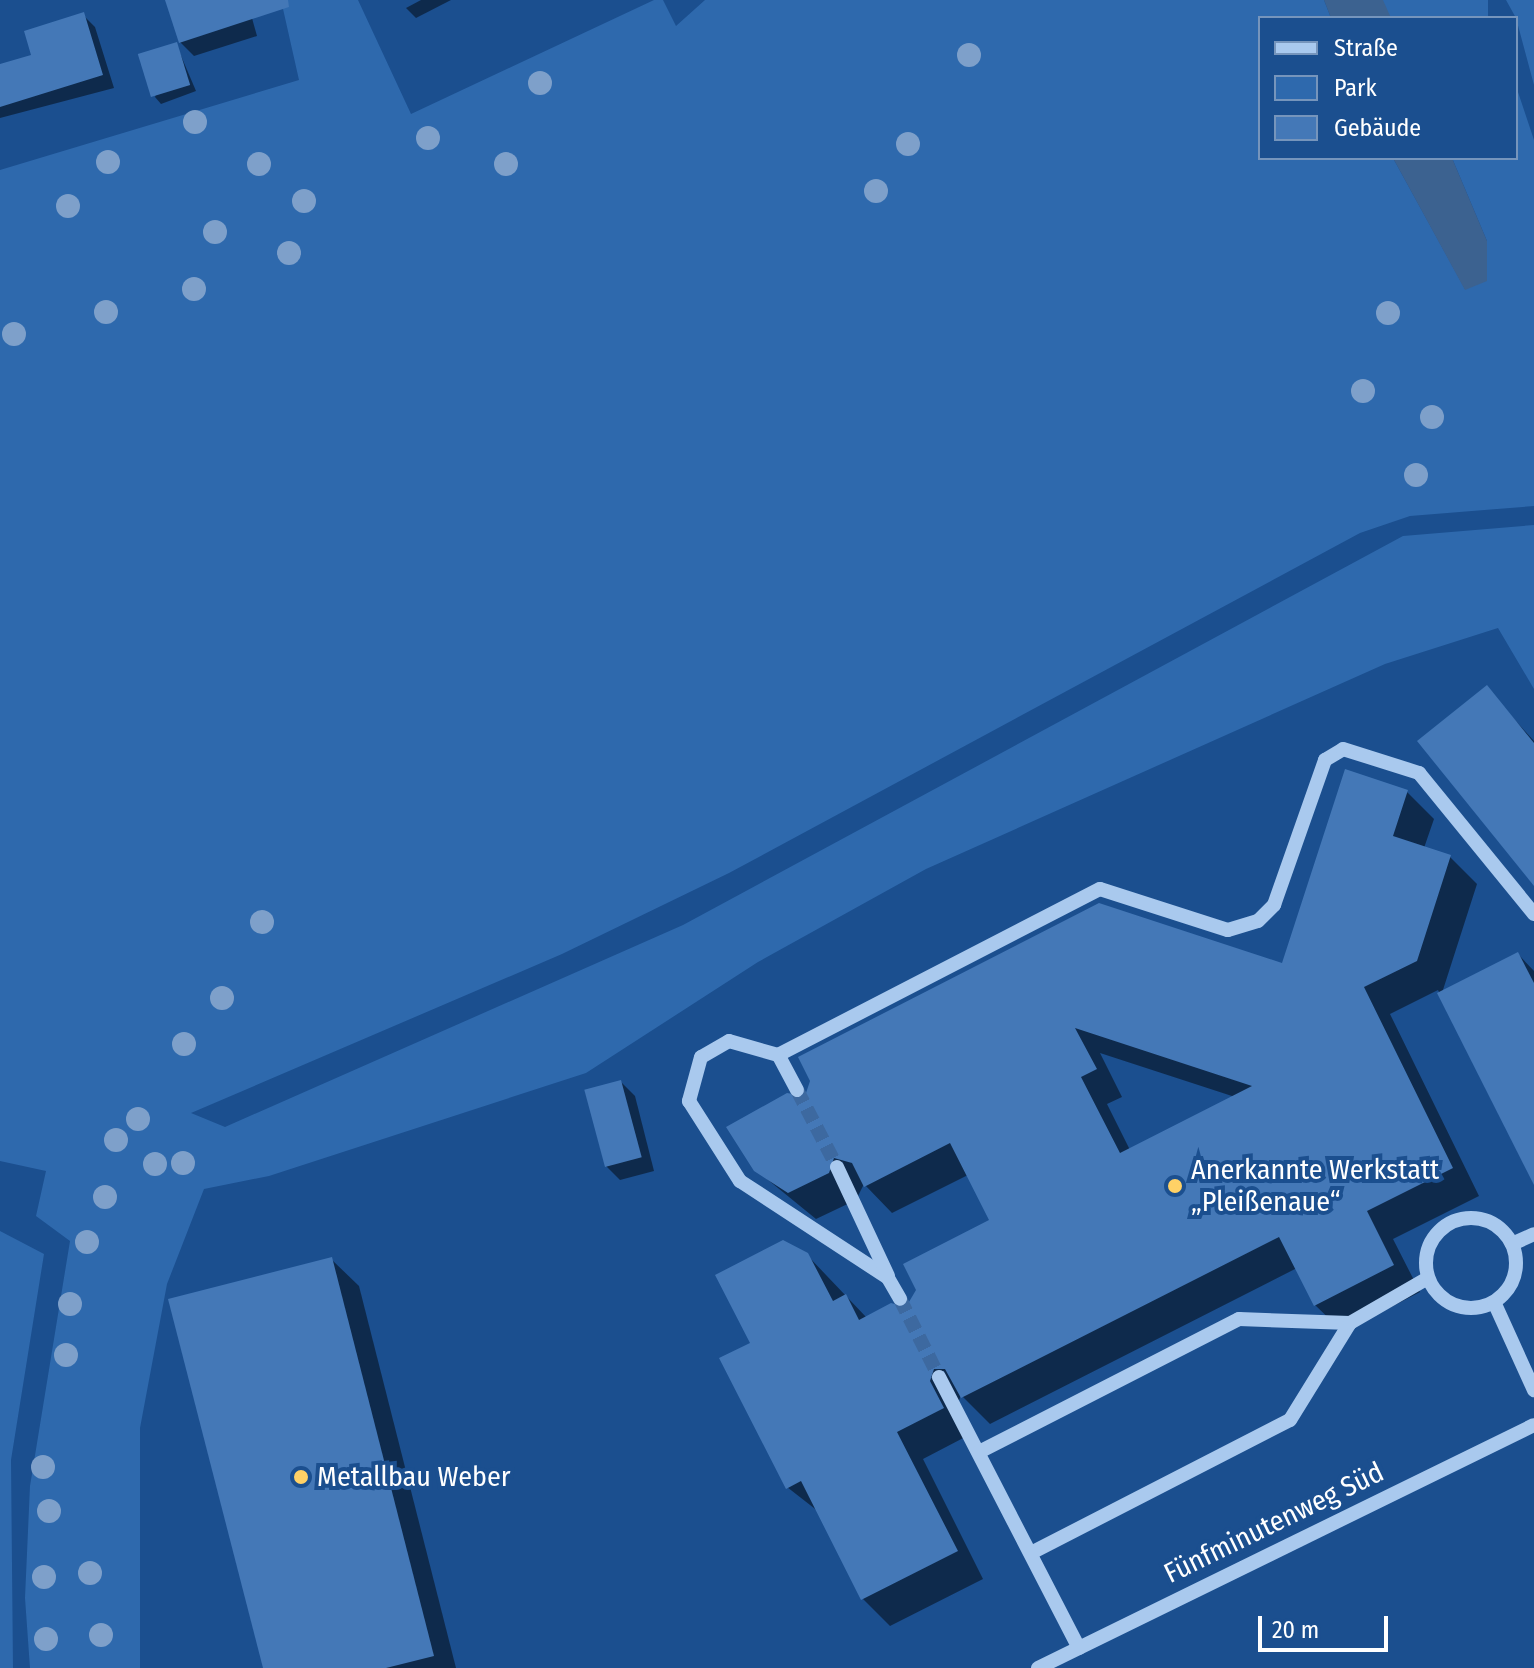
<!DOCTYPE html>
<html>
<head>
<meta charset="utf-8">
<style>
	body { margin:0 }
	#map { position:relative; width:1534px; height:1668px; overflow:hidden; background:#1b4f8f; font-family:"Fira Sans Condensed",sans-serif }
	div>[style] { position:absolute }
	.green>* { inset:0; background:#2e69ad; transform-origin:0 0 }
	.water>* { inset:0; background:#3c6290 }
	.shadow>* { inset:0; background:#0007 }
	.building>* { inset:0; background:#4478b7; transform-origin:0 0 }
	.minor-tunnel>* { height:14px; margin-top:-7px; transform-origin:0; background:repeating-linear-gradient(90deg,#3d69a0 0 14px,transparent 0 21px) }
	.minor>* { height:14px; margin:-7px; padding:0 7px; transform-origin:7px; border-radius:7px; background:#a9c9ee }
	.minor>.ring { margin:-7px; padding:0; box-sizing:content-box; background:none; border:14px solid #a9c9ee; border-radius:50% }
	.trees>* { width:24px; height:24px; margin:-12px; border-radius:50%; background:#7ea0ca }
	.dots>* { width:22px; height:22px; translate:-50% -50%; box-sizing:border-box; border:4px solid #1b4f8f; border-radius:50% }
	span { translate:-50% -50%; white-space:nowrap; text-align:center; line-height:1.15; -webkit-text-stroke:8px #1b4f8f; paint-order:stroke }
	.poi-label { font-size:28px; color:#fff }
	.left { translate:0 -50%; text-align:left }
	.street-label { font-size:28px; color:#fff }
	.legend { position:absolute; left:1258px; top:16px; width:260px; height:144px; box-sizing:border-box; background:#1b4f8f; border:2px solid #7695bc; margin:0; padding:10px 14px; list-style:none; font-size:24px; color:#fff }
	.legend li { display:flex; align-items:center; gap:16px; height:40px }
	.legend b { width:40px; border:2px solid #7695bc }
	.scale { position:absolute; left:1258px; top:1616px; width:130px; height:36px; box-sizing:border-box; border:4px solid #fff; border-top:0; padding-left:10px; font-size:24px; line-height:28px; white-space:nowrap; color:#fff; -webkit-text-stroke:6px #1b4f8f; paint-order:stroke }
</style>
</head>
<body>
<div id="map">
	<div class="green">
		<i style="clip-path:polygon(281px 0,358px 0,411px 114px,654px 0,663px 0,676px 26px,705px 0,1324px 0,1331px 18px,1260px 18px,1260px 158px,1393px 158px,1465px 289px,1487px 241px,1452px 158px,1516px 158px,1516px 86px,1534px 140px,1534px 506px,1410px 516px,1360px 533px,729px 873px,562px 954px,191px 1113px,225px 1127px,683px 925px,1403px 536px,1534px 525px,1534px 689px,1498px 628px,1385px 664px,926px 869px,758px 962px,586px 1073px,269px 1176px,204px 1189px,167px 1284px,140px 1428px,140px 1668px,30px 1668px,25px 1598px,30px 1486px,70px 1241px,36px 1216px,46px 1171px,0 1161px,0 170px,299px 80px)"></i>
		<i style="left:1383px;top:0;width:105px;height:20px"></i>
		<i style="clip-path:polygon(1506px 0,1534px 0,1534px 85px,1516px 18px)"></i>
		<i style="clip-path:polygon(0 1231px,44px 1254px,11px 1460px,13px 1668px,0 1668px)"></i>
	</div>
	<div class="water">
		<i style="clip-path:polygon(1324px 0,1383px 0,1391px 18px,1331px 18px)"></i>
		<i style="clip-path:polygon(1393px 158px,1452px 158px,1487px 241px,1487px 281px,1465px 290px)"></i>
	</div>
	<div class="shadow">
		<i style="clip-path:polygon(167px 0,247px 0,257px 36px,194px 56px,180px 42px)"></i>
		<i style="clip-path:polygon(421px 0,451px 0,416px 18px,406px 8px)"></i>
		<i style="clip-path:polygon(83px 15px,95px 27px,114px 88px,0 118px,0 66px,34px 56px)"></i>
		<i style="clip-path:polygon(176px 44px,196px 91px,161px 104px,155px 97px)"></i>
		<i style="clip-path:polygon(1486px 688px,1534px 741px,1534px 870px)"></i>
		<i style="clip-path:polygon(evenodd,1407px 792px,1434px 819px,1424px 848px,1450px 857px,1477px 884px,1442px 993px,1518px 954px,1534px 971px,1534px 1180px,1438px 990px,1390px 1014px,1479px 1196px,1393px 1239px,1420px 1292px,1343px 1332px,1315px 1305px,1297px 1268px,990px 1424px,961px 1395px,956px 1409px,969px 1435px,923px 1459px,983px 1579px,890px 1626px,863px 1599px,819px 1512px,787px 1487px,753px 1344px,807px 1255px,867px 1318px,906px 1310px,991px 1221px,968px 1175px,892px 1213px,864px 1184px,856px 1200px,816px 1219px,756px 1170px,806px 1098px,1283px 965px,1407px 792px,1100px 1053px,1235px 1097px,1130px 1150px,1107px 1104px,1122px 1097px,1100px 1053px)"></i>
		<i style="clip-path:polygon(621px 1082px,635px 1096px,654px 1171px,620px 1180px,606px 1166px)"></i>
		<i style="clip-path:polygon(331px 1259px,359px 1286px,456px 1668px,265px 1668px)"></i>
	</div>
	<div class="building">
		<i style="clip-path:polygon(165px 0,288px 0,289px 7px,179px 43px)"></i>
		<i style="clip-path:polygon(84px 12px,103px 75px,0 107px,0 64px,31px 55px,24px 31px)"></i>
		<i style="left:177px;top:42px;width:45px;height:41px;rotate:73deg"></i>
		<i style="clip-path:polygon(1487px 685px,1534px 743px,1534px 886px,1417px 741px)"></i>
		<i style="clip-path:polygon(evenodd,1345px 769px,1408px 790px,1393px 836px,1451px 855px,1417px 961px,1364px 987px,1453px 1168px,1367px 1211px,1394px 1265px,1314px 1306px,1279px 1237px,961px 1398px,945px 1369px,934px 1369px,930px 1381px,944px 1408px,897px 1432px,958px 1551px,861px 1600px,801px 1481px,786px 1489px,719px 1358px,750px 1343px,715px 1275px,783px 1240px,808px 1253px,833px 1301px,846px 1294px,859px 1320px,891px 1303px,906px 1307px,916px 1290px,903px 1264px,989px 1220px,950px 1143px,864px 1187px,852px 1163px,834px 1158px,829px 1173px,788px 1193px,754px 1171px,726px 1127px,787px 1093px,805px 1096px,810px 1081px,798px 1057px,1099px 903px,1282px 963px,1345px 769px,1075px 1028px,1252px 1086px,1120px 1153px,1081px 1077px,1097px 1069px,1075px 1028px)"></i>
		<i style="clip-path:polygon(1518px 952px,1534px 983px,1534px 1185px,1437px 993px)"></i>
		<i style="left:621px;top:1080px;width:80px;height:38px;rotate:75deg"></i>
		<i style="clip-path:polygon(332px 1257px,434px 1656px,386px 1668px,263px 1668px,168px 1299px)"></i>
	</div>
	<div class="minor-tunnel">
		<i style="left:797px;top:1090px;width:87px;rotate:62.5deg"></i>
		<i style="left:900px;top:1299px;width:87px;rotate:63.4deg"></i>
	</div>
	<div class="minor">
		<i style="left:778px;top:1055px;width:362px;rotate:-27.3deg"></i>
		<i style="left:1100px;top:889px;width:134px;rotate:17.8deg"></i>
		<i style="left:1228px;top:930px;width:31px;rotate:-17deg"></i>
		<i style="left:1258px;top:921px;width:23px;rotate:-45deg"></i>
		<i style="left:1274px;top:905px;width:154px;rotate:-70.6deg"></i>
		<i style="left:1325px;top:760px;width:21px;rotate:-31deg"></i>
		<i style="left:1343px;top:749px;width:80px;rotate:17.5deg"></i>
		<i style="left:1419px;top:773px;width:182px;rotate:50.8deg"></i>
		<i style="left:797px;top:1090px;width:40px;rotate:-118deg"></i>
		<i style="left:778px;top:1055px;width:51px;rotate:-164.1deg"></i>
		<i style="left:729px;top:1041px;width:32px;rotate:150deg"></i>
		<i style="left:701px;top:1057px;width:46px;rotate:105.3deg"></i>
		<i style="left:689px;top:1101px;width:95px;rotate:57.5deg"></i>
		<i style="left:740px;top:1181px;width:177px;rotate:33.2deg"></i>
		<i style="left:888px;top:1278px;width:24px;rotate:60deg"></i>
		<i style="left:837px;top:1167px;width:120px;rotate:64.9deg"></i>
		<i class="ring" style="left:1426px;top:1218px;width:76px;height:76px"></i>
		<i style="left:1512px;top:1244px;width:24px;rotate:-24deg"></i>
		<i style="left:1494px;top:1302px;width:97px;rotate:65.6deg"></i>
		<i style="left:939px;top:1377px;width:305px;rotate:62.7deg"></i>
		<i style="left:979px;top:1452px;width:292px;rotate:-27.1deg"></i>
		<i style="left:1239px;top:1319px;width:111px;rotate:2.1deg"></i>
		<i style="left:1031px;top:1553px;width:291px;rotate:-27.2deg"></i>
		<i style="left:1290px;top:1420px;width:114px;rotate:-58.3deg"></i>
		<i style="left:1350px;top:1323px;width:90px;rotate:-30deg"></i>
		<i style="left:1038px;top:1668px;width:552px;rotate:-26.1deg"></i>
	</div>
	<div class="trees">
		<i style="left:969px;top:55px"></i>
		<i style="left:540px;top:83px"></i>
		<i style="left:195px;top:122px"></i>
		<i style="left:428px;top:138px"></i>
		<i style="left:908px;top:144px"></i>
		<i style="left:108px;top:162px"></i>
		<i style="left:259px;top:164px"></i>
		<i style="left:506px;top:164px"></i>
		<i style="left:876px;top:191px"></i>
		<i style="left:304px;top:201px"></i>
		<i style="left:68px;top:206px"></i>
		<i style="left:215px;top:232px"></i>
		<i style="left:289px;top:253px"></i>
		<i style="left:194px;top:289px"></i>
		<i style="left:106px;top:312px"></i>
		<i style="left:1388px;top:313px"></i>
		<i style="left:14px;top:334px"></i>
		<i style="left:1363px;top:391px"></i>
		<i style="left:1432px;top:417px"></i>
		<i style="left:1416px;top:475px"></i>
		<i style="left:262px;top:922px"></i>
		<i style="left:222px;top:998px"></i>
		<i style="left:184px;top:1044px"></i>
		<i style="left:138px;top:1119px"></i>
		<i style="left:116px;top:1140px"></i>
		<i style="left:183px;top:1163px"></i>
		<i style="left:155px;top:1164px"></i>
		<i style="left:105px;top:1197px"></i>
		<i style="left:87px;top:1242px"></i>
		<i style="left:70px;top:1304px"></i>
		<i style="left:66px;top:1355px"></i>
		<i style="left:43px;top:1467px"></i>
		<i style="left:49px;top:1511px"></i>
		<i style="left:90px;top:1573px"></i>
		<i style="left:44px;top:1577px"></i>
		<i style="left:101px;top:1635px"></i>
		<i style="left:46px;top:1639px"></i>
	</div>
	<div class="dots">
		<i style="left:1175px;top:1186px;background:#ffd166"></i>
		<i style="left:301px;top:1477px;background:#ffd166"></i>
	</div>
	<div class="poi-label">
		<span class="left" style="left:1191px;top:1186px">Anerkannte Werkstatt<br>„Pleißenaue“</span>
		<span class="left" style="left:317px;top:1477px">Metallbau Weber</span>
	</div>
	<div class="street-label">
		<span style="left:1274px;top:1523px;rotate:-26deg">Fünfminutenweg Süd</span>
	</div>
	<ul class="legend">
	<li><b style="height:10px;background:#a9c9ee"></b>Straße</li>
	<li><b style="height:22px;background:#2e69ad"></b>Park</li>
	<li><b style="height:22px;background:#4478b7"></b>Gebäude</li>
	</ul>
	<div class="scale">20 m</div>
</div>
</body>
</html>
